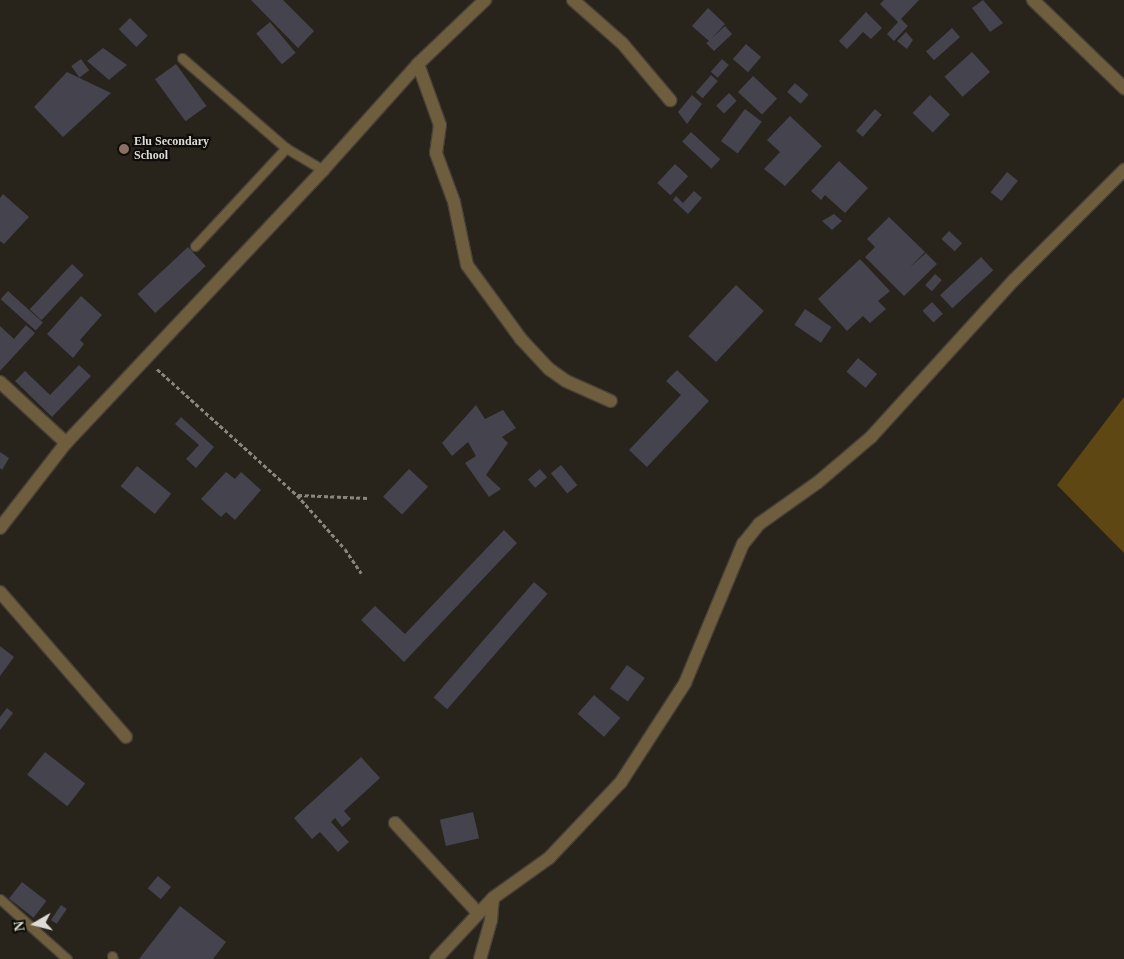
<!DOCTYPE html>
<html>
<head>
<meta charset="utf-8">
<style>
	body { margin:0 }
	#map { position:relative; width:1124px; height:959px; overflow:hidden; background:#28231b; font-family:Georgia,serif }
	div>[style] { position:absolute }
	.green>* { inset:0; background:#5e4713 }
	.building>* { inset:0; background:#45444e; transform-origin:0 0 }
	.path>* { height:3px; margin-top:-1.5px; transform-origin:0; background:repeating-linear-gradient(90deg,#8a867f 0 4px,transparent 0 6.5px) }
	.roads { filter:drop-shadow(1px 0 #454039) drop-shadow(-1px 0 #454039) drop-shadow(0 1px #454039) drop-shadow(0 -1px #454039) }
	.lane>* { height:9px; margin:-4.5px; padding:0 4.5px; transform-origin:4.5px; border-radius:4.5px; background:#6f5e3d }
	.street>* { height:12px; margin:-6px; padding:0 6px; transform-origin:6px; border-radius:6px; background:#6f5e3d }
	.dots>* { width:14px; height:14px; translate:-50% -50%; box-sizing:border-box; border:2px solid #0f0d09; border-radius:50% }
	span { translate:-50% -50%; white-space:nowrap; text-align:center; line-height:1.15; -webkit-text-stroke:4.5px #0f0d09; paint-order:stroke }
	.poi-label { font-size:12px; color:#dedbd6; font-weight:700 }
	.left { translate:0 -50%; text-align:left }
	.north { position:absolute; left:10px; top:899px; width:50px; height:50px; -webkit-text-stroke:4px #0f0d09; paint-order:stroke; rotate:262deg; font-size:14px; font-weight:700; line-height:20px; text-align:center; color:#dedbd6 }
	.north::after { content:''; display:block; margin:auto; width:18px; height:22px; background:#dedbd6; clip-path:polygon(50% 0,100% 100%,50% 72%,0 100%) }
</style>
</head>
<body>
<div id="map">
	<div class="green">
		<i style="clip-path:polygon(1124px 397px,1124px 553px,1057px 485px)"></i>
	</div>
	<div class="building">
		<i style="clip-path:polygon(251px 0,283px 0,314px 31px,298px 48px)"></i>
		<i style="clip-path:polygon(884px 0,919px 0,901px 19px,908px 26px,894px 41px,887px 34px,898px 22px,880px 4px)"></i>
		<i style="clip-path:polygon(983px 0,1003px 23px,990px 32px,972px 8px)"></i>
		<i style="clip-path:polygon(708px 8px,725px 24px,712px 38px,725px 26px,732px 34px,714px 51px,706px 43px,709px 41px,692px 26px)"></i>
		<i style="clip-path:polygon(866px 12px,882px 28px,871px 39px,863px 32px,847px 49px,839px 41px)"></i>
		<i style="left:130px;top:18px;width:25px;height:16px;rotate:45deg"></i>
		<i style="left:270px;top:22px;width:40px;height:18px;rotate:50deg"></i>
		<i style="left:952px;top:28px;width:12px;height:35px;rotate:48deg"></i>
		<i style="clip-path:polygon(906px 32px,913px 40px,907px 49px,897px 41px)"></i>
		<i style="left:746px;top:44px;width:20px;height:20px;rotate:41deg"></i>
		<i style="clip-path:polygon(103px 48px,127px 65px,109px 80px,87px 61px)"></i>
		<i style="left:972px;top:52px;width:27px;height:37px;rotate:48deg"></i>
		<i style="left:81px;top:59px;width:14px;height:12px;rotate:54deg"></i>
		<i style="left:722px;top:59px;width:9px;height:17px;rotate:41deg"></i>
		<i style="left:176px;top:64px;width:52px;height:26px;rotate:54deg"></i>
		<i style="clip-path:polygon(67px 72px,111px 93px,63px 137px,34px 107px)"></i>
		<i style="left:711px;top:75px;width:9px;height:23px;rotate:41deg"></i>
		<i style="left:753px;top:76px;width:33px;height:22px;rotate:43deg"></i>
		<i style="left:795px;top:83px;width:18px;height:12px;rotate:41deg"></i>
		<i style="left:729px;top:93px;width:11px;height:18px;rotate:45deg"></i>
		<i style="clip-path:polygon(692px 95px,702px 104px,687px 124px,678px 112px)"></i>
		<i style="left:930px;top:95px;width:28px;height:25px;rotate:44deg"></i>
		<i style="left:745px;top:109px;width:21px;height:40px;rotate:37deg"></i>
		<i style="left:875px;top:109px;width:9px;height:29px;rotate:41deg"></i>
		<i style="clip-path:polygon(790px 116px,822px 146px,785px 186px,764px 169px,780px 152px,767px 140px)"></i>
		<i style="left:691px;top:132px;width:40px;height:13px;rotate:43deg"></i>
		<i style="clip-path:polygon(839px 161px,868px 188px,845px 213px,825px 195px,821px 200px,811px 191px)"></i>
		<i style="left:675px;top:164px;width:18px;height:26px;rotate:43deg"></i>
		<i style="left:1007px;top:172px;width:14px;height:26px;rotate:39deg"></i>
		<i style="clip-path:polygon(694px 191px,702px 198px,688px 214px,673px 200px,676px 196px,683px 203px)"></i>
		<i style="clip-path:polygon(3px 194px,29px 217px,4px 244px,0 241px,0 198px)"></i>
		<i style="clip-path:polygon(834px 214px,842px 221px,832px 230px,822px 221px)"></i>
		<i style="clip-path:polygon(889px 217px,925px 252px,909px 268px,926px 253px,937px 264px,904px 296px,865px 257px,875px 247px,867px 239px)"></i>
		<i style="left:949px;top:231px;width:18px;height:11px;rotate:43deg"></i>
		<i style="left:188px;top:247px;width:26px;height:69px;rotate:47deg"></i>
		<i style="left:981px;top:257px;width:18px;height:56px;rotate:47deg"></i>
		<i style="clip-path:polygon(860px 259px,890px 291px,878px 301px,886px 309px,870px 323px,863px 316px,847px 331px,818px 299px)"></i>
		<i style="left:72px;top:264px;width:16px;height:62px;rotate:43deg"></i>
		<i style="left:935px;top:274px;width:9px;height:15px;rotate:41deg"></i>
		<i style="left:736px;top:285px;width:38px;height:70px;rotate:43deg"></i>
		<i style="left:8px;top:291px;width:47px;height:11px;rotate:42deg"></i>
		<i style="clip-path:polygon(81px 296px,102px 315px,80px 340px,84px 344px,73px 358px,47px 334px)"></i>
		<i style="left:932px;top:302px;width:16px;height:13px;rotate:47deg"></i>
		<i style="left:805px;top:309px;width:32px;height:19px;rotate:34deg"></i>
		<i style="clip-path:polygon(26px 325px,35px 333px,0 371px,0 326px,14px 339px)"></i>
		<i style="left:858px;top:358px;width:25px;height:18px;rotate:40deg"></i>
		<i style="clip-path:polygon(79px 365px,91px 376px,52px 417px,15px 381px,25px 371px,50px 395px)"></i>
		<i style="clip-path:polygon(677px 370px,709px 401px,647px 467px,629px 450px,681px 395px,666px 381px)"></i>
		<i style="clip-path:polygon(476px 405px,485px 419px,503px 410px,516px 428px,502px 437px,508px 443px,486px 475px,501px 489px,489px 497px,465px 463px,476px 456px,468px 442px,452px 456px,442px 443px)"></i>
		<i style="clip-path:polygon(181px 417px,214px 447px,196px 468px,186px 459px,199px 445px,175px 424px)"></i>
		<i style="clip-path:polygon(0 452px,9px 458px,2px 470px,0 468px)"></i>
		<i style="left:561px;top:465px;width:26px;height:13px;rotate:51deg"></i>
		<i style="left:137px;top:466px;width:44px;height:26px;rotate:39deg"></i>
		<i style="left:409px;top:469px;width:26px;height:38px;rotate:43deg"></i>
		<i style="left:540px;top:469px;width:11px;height:16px;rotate:49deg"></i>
		<i style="clip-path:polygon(226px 472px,235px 479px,241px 472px,261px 490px,235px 520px,226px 512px,221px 517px,201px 499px)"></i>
		<i style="clip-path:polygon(504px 530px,517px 543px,404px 662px,361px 620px,375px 606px,405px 634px)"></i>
		<i style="left:534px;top:582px;width:18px;height:153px;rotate:41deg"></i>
		<i style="clip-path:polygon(0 646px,14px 657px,0 676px)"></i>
		<i style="left:627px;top:665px;width:22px;height:29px;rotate:36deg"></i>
		<i style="left:594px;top:695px;width:35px;height:25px;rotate:41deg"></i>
		<i style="clip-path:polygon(7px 708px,13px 713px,0 730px,0 717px)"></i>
		<i style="left:45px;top:752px;width:51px;height:29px;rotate:38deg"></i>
		<i style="clip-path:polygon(361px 757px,380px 778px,344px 811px,351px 819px,342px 827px,335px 818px,331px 822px,349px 842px,338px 852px,320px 832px,312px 839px,294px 818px)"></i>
		<i style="left:473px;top:812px;width:27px;height:34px;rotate:77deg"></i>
		<i style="left:158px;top:876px;width:17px;height:16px;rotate:40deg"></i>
		<i style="left:22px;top:882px;width:31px;height:21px;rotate:38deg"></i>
		<i style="left:61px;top:905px;width:7px;height:18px;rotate:34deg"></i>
		<i style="clip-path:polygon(180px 906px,226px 942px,213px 959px,139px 959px)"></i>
	</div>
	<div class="path">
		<i style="left:157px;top:369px;width:188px;rotate:42deg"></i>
		<i style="left:297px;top:495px;width:72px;rotate:48.4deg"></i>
		<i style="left:345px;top:549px;width:29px;rotate:56deg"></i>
		<i style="left:298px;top:495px;width:70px;rotate:2.5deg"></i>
	</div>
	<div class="roads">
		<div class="lane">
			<i style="left:182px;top:58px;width:138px;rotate:40.9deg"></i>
			<i style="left:286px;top:148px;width:43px;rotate:30.7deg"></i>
			<i style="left:195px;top:246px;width:134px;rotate:-47.1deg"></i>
			<i style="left:0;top:899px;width:90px;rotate:41.8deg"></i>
			<i style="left:112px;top:956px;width:3px;rotate:72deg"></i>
		</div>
		<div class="street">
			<i style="left:573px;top:0;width:65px;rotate:41.3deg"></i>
			<i style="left:622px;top:43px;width:75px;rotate:49.9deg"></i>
			<i style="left:1033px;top:0;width:127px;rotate:44deg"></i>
			<i style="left:418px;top:64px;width:65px;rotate:70.2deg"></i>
			<i style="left:440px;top:125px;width:28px;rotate:98deg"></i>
			<i style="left:436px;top:153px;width:52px;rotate:69.8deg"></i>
			<i style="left:454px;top:202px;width:64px;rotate:78.3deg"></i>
			<i style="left:467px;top:265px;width:92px;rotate:53.9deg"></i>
			<i style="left:521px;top:339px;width:41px;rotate:47deg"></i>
			<i style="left:549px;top:369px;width:21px;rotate:35deg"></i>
			<i style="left:566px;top:381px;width:49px;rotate:24deg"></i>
			<i style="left:0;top:382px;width:90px;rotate:42.7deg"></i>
			<i style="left:0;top:528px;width:108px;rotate:-52.2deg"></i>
			<i style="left:66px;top:443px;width:375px;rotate:-46.7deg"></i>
			<i style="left:323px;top:170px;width:142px;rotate:-48.1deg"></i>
			<i style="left:418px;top:64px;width:93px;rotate:-43.7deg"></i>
			<i style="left:0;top:592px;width:192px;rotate:49deg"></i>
			<i style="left:395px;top:823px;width:122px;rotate:47.3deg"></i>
			<i style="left:436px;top:959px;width:83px;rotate:-46.9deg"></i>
			<i style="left:493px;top:898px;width:69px;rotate:-35.5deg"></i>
			<i style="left:549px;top:858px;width:105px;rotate:-46.5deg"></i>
			<i style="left:621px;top:782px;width:118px;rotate:-57.1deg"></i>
			<i style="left:685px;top:683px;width:151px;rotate:-67.4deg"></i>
			<i style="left:743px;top:544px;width:26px;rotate:-51deg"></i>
			<i style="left:759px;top:524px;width:71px;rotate:-35.3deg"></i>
			<i style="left:817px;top:483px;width:71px;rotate:-40.4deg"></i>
			<i style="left:871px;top:437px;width:212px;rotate:-47.7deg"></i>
			<i style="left:1014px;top:280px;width:156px;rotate:-45deg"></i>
			<i style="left:480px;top:959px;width:41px;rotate:-74.2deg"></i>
			<i style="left:491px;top:920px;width:22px;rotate:-85deg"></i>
		</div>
	</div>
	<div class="dots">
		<i style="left:124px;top:149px;background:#8d6e63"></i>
	</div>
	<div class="poi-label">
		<span class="left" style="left:134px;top:149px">Elu Secondary<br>School</span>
	</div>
	<div class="north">N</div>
</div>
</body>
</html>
